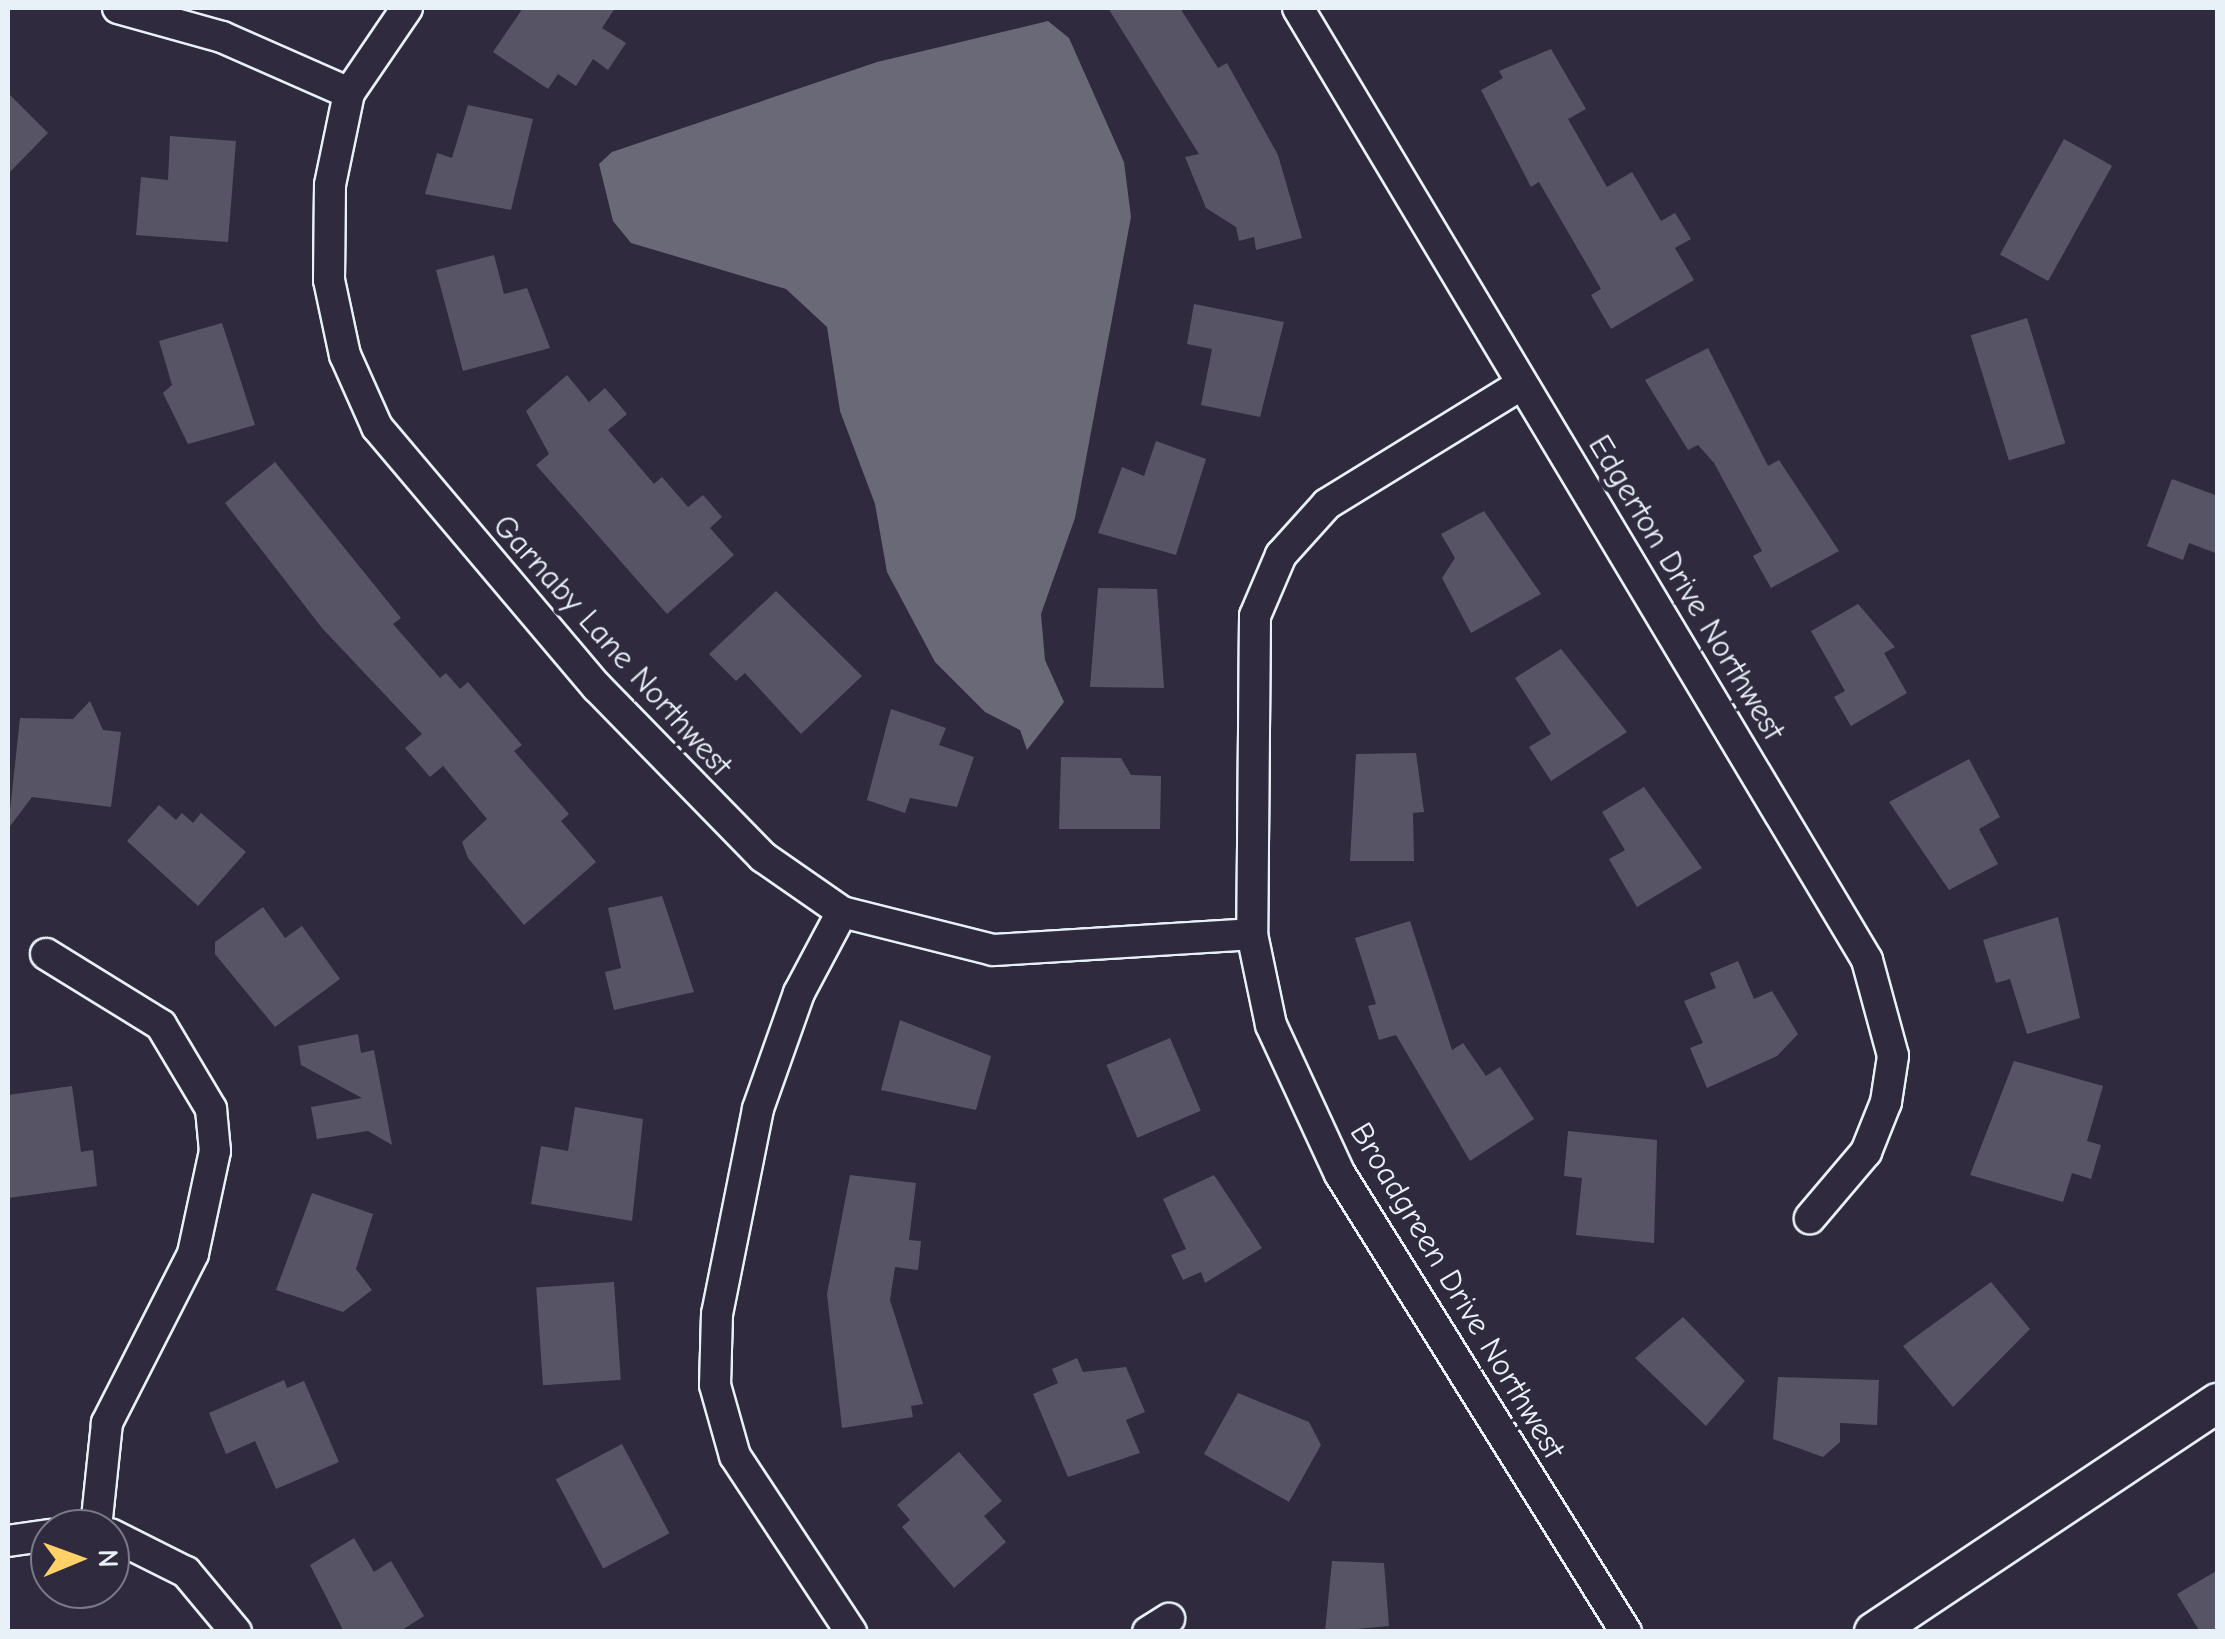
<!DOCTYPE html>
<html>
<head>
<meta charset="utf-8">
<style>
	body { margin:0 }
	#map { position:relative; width:2225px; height:1639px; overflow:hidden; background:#2f2a3d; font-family:"Comic Neue",sans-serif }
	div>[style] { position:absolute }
	.water>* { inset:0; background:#696978 }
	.building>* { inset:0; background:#575565; transform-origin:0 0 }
	.roads { filter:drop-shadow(2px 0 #e8f1f8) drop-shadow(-2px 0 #e8f1f8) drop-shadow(0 2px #e8f1f8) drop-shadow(0 -2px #e8f1f8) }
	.minor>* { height:30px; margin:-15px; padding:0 15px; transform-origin:15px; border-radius:15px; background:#2f2a3d }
	.tertiary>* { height:38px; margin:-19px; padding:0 19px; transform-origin:19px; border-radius:19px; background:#2f2a3d }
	span { translate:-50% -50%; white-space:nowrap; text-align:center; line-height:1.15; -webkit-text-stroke:10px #2f2a3d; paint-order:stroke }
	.street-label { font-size:32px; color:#e8f1f8 }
	.frame { position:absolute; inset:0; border:10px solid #e8f1f8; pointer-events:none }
	.north { position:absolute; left:30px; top:1509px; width:100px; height:100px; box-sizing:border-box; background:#2f2a3d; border:2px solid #797a88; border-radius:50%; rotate:89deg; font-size:28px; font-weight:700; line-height:40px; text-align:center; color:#e8f1f8 }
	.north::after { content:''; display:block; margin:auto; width:35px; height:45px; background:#ffd166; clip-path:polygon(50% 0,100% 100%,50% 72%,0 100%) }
</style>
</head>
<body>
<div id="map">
	<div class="water">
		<i style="clip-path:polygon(1048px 21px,1069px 38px,1124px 162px,1131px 217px,1075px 518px,1041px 614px,1045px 660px,1064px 702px,1027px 750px,1020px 730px,985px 712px,935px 662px,887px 572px,875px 504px,840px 411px,827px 327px,786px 289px,631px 243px,613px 221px,599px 164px,612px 152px,877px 62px)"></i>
	</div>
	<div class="building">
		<i style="clip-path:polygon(523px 8px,615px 8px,602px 28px,626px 43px,608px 70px,593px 59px,576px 86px,558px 74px,548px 89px,493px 52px)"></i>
		<i style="clip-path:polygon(1108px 8px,1180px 8px,1218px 68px,1227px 63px,1278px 155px,1302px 238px,1256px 250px,1254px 237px,1239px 241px,1236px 227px,1206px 208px,1185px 157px,1199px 154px)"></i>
		<i style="clip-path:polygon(1551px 49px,1586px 109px,1568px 119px,1607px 187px,1632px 172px,1661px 221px,1675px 213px,1691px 239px,1675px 248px,1694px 280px,1611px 329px,1591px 295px,1601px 289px,1539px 182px,1531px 187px,1481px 90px,1503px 78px,1499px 71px)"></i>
		<i style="clip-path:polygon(8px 93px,48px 133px,8px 174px)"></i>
		<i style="clip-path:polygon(468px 105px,533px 119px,511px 210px,425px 194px,437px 153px,452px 158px)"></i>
		<i style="clip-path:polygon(170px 136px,236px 141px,228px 242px,136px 235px,141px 177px,168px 180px)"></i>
		<i style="left:2064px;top:139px;width:55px;height:132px;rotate:29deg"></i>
		<i style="clip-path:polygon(494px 255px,504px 294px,527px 288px,550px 348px,463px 371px,436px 270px)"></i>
		<i style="clip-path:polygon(1194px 304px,1284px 322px,1260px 417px,1201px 405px,1212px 349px,1187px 344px)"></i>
		<i style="left:2027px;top:318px;width:131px;height:59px;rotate:73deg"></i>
		<i style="clip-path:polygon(222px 323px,255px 425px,188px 444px,163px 393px,172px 385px,159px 341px)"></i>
		<i style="clip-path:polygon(1708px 348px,1768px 466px,1779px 460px,1839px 551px,1771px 588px,1753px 556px,1762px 551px,1714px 463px,1698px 445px,1688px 450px,1645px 380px)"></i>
		<i style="clip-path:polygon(567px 375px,589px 402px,605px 388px,627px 414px,608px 430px,654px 484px,662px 477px,688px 507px,703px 495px,722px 517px,710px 528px,734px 555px,667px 614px,536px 465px,549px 454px,526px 411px)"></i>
		<i style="clip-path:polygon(1156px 441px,1206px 459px,1176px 555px,1098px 533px,1122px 467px,1144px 476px)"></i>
		<i style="clip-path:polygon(275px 462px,401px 618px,393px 624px,440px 678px,446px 673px,460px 689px,468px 682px,522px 745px,514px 751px,569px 814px,561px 821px,596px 862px,524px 925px,468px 858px,462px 842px,487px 819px,443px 766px,430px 777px,405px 748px,422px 734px,322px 628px,225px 503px)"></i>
		<i style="clip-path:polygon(2172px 479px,2218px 496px,2218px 554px,2189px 543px,2183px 560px,2147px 546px)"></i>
		<i style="clip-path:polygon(1484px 511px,1541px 594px,1471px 633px,1442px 578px,1455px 558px,1441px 534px)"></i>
		<i style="clip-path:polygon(1098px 588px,1157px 589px,1164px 688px,1090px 687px)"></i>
		<i style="clip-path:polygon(776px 591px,862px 676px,801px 734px,745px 673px,736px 681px,709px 654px)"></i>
		<i style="clip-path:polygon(1858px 604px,1895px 647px,1884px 653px,1907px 693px,1851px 726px,1834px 697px,1845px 691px,1811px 631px)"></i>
		<i style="clip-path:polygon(1561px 649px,1627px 732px,1551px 781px,1529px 747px,1551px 734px,1515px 678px)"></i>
		<i style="clip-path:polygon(90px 701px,103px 730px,121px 732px,111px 807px,32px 797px,8px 829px,20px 718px,73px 719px)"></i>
		<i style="clip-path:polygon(891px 709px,946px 728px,939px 745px,974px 757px,957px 807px,910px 798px,905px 813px,867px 800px)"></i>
		<i style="clip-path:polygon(1416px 753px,1424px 812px,1413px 813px,1414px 861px,1350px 861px,1356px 754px)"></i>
		<i style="clip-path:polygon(1061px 757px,1121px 758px,1131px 775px,1161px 776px,1160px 829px,1059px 829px)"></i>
		<i style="clip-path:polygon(1969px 759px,2000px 817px,1979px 829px,1998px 864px,1949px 890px,1889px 802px)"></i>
		<i style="clip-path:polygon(1644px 787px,1702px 868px,1637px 907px,1609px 859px,1625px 850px,1602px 812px)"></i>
		<i style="clip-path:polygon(159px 805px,176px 820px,182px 813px,193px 823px,201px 813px,246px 852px,198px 906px,127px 841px)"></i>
		<i style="clip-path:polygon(662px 896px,694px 992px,614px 1010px,605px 972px,621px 968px,608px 908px)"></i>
		<i style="clip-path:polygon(263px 907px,285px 938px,302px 926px,340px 979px,275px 1027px,215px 954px,215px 942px)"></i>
		<i style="clip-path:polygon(2058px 917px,2080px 1018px,2027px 1034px,2010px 979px,1996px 983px,1983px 940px)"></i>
		<i style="clip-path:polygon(1410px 921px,1452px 1050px,1463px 1043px,1486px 1076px,1500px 1067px,1534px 1119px,1470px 1161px,1396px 1035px,1379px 1040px,1368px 1006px,1376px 1004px,1355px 938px)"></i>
		<i style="clip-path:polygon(1738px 961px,1754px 999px,1772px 991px,1798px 1034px,1777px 1056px,1707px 1088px,1690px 1048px,1703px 1043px,1684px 1001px,1716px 988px,1710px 973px)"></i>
		<i style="clip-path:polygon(900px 1020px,991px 1056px,976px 1110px,881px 1090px)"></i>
		<i style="clip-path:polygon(358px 1034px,361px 1053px,374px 1050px,392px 1145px,368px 1131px,317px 1139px,311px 1107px,362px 1098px,301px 1065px,298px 1046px)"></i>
		<i style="left:1170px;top:1038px;width:79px;height:69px;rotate:67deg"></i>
		<i style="clip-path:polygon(2014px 1061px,2103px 1086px,2087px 1141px,2101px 1145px,2091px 1179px,2072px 1173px,2063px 1202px,1970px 1175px)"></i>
		<i style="clip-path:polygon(72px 1086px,81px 1152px,93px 1150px,97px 1186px,8px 1198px,8px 1095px)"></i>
		<i style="clip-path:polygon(575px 1107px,643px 1119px,632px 1221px,531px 1204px,541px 1146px,568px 1151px)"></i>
		<i style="clip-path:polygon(1568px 1131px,1657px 1140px,1654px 1243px,1576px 1235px,1582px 1178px,1564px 1176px)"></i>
		<i style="clip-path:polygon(850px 1175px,916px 1183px,909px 1240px,921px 1241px,918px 1270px,895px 1267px,890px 1300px,923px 1404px,911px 1406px,913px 1417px,842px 1428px,827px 1294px)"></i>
		<i style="clip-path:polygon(1214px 1175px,1262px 1248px,1205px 1283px,1201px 1272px,1183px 1280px,1171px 1255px,1186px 1249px,1163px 1199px)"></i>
		<i style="clip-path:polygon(312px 1193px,373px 1214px,356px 1269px,372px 1290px,343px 1312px,276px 1290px)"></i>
		<i style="left:614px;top:1282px;width:98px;height:78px;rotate:86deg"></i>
		<i style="clip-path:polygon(1991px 1282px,2030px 1329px,1953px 1407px,1903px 1346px)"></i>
		<i style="clip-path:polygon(1683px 1317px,1745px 1381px,1706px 1426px,1635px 1358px)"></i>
		<i style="clip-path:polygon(1077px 1358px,1083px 1372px,1126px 1367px,1145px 1412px,1126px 1420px,1140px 1453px,1068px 1477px,1033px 1394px,1058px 1383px,1052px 1369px)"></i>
		<i style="clip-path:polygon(1778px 1377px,1879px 1380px,1877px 1425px,1840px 1423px,1840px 1442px,1823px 1457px,1773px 1439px)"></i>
		<i style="clip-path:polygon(284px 1380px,287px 1388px,304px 1381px,339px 1462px,276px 1489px,255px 1441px,226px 1454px,209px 1413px)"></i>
		<i style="clip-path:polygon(1238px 1393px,1309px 1422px,1321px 1445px,1289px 1502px,1204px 1454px)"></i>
		<i style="left:622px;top:1444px;width:101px;height:75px;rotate:62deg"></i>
		<i style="clip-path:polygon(959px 1452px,1002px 1501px,984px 1516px,1006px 1542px,954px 1588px,902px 1527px,910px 1520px,897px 1505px)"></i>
		<i style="clip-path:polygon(354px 1538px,374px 1572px,391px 1561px,424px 1616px,399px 1632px,344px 1632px,310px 1565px)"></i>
		<i style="clip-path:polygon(1332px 1561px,1384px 1563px,1389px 1626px,1325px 1632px)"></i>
		<i style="clip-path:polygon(2218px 1570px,2218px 1632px,2200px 1632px,2177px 1594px)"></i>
	</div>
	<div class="roads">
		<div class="minor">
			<i style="left:118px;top:8px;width:108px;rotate:15.6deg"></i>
			<i style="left:222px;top:37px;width:139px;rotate:23.8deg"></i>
			<i style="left:407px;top:8px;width:103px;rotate:124.3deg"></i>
			<i style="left:349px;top:93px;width:94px;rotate:101.7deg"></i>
			<i style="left:330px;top:185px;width:95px;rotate:90.6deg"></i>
			<i style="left:329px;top:280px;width:77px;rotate:78deg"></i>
			<i style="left:345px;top:355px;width:79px;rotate:66deg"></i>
			<i style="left:377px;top:427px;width:341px;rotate:49.8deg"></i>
			<i style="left:597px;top:687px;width:238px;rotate:45.7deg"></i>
			<i style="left:763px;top:857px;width:96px;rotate:34.8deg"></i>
			<i style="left:842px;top:912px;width:156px;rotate:14.1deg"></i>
			<i style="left:993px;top:950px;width:259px;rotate:-3.5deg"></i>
			<i style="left:1298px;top:8px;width:1109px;rotate:59.13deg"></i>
			<i style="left:1867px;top:960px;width:99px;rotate:74.8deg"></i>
			<i style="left:1893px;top:1056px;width:47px;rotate:98.7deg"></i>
			<i style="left:1886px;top:1102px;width:54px;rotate:111.8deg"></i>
			<i style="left:1866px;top:1152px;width:87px;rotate:130.3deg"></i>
			<i style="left:1522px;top:384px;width:229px;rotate:148.4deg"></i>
			<i style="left:1327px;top:504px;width:69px;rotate:132deg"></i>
			<i style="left:1281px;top:555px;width:66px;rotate:113.1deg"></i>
			<i style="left:1255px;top:616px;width:318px;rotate:90.5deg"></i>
			<i style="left:1252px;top:934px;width:93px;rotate:78.2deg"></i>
			<i style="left:1271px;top:1025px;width:164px;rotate:65.2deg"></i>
			<i style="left:1340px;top:1174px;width:540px;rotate:58.02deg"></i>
			<i style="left:842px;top:912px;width:92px;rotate:118deg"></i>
			<i style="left:799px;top:993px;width:123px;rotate:109.5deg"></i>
			<i style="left:758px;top:1109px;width:209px;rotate:101.3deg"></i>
			<i style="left:717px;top:1314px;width:71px;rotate:91.6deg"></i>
			<i style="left:715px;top:1385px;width:74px;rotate:74.3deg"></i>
			<i style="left:735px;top:1456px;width:211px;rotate:56.6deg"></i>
			<i style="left:46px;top:954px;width:135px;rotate:31.7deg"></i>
			<i style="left:161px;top:1025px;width:98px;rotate:59.2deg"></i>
			<i style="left:211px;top:1109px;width:42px;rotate:84.6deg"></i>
			<i style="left:215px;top:1151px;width:105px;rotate:102.1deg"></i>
			<i style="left:193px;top:1254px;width:190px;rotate:117deg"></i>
			<i style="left:107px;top:1423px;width:106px;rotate:96deg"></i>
			<i style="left:110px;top:1534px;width:85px;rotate:26.6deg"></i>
			<i style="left:186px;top:1572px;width:78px;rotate:50.2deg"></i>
			<i style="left:8px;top:1541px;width:42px;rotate:-8.1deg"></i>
			<i style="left:1148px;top:1632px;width:25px;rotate:-32deg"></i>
		</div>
		<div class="tertiary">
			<i style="left:1874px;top:1632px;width:413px;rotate:-33.7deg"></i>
		</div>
	</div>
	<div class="street-label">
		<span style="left:1686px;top:588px;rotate:59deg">Edgerton Drive Northwest</span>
		<span style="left:612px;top:646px;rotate:48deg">Garnaby Lane Northwest</span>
		<span style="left:1457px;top:1291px;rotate:59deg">Broadgreen Drive Northwest</span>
	</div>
	<div class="frame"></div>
	<div class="north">N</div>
</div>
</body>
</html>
